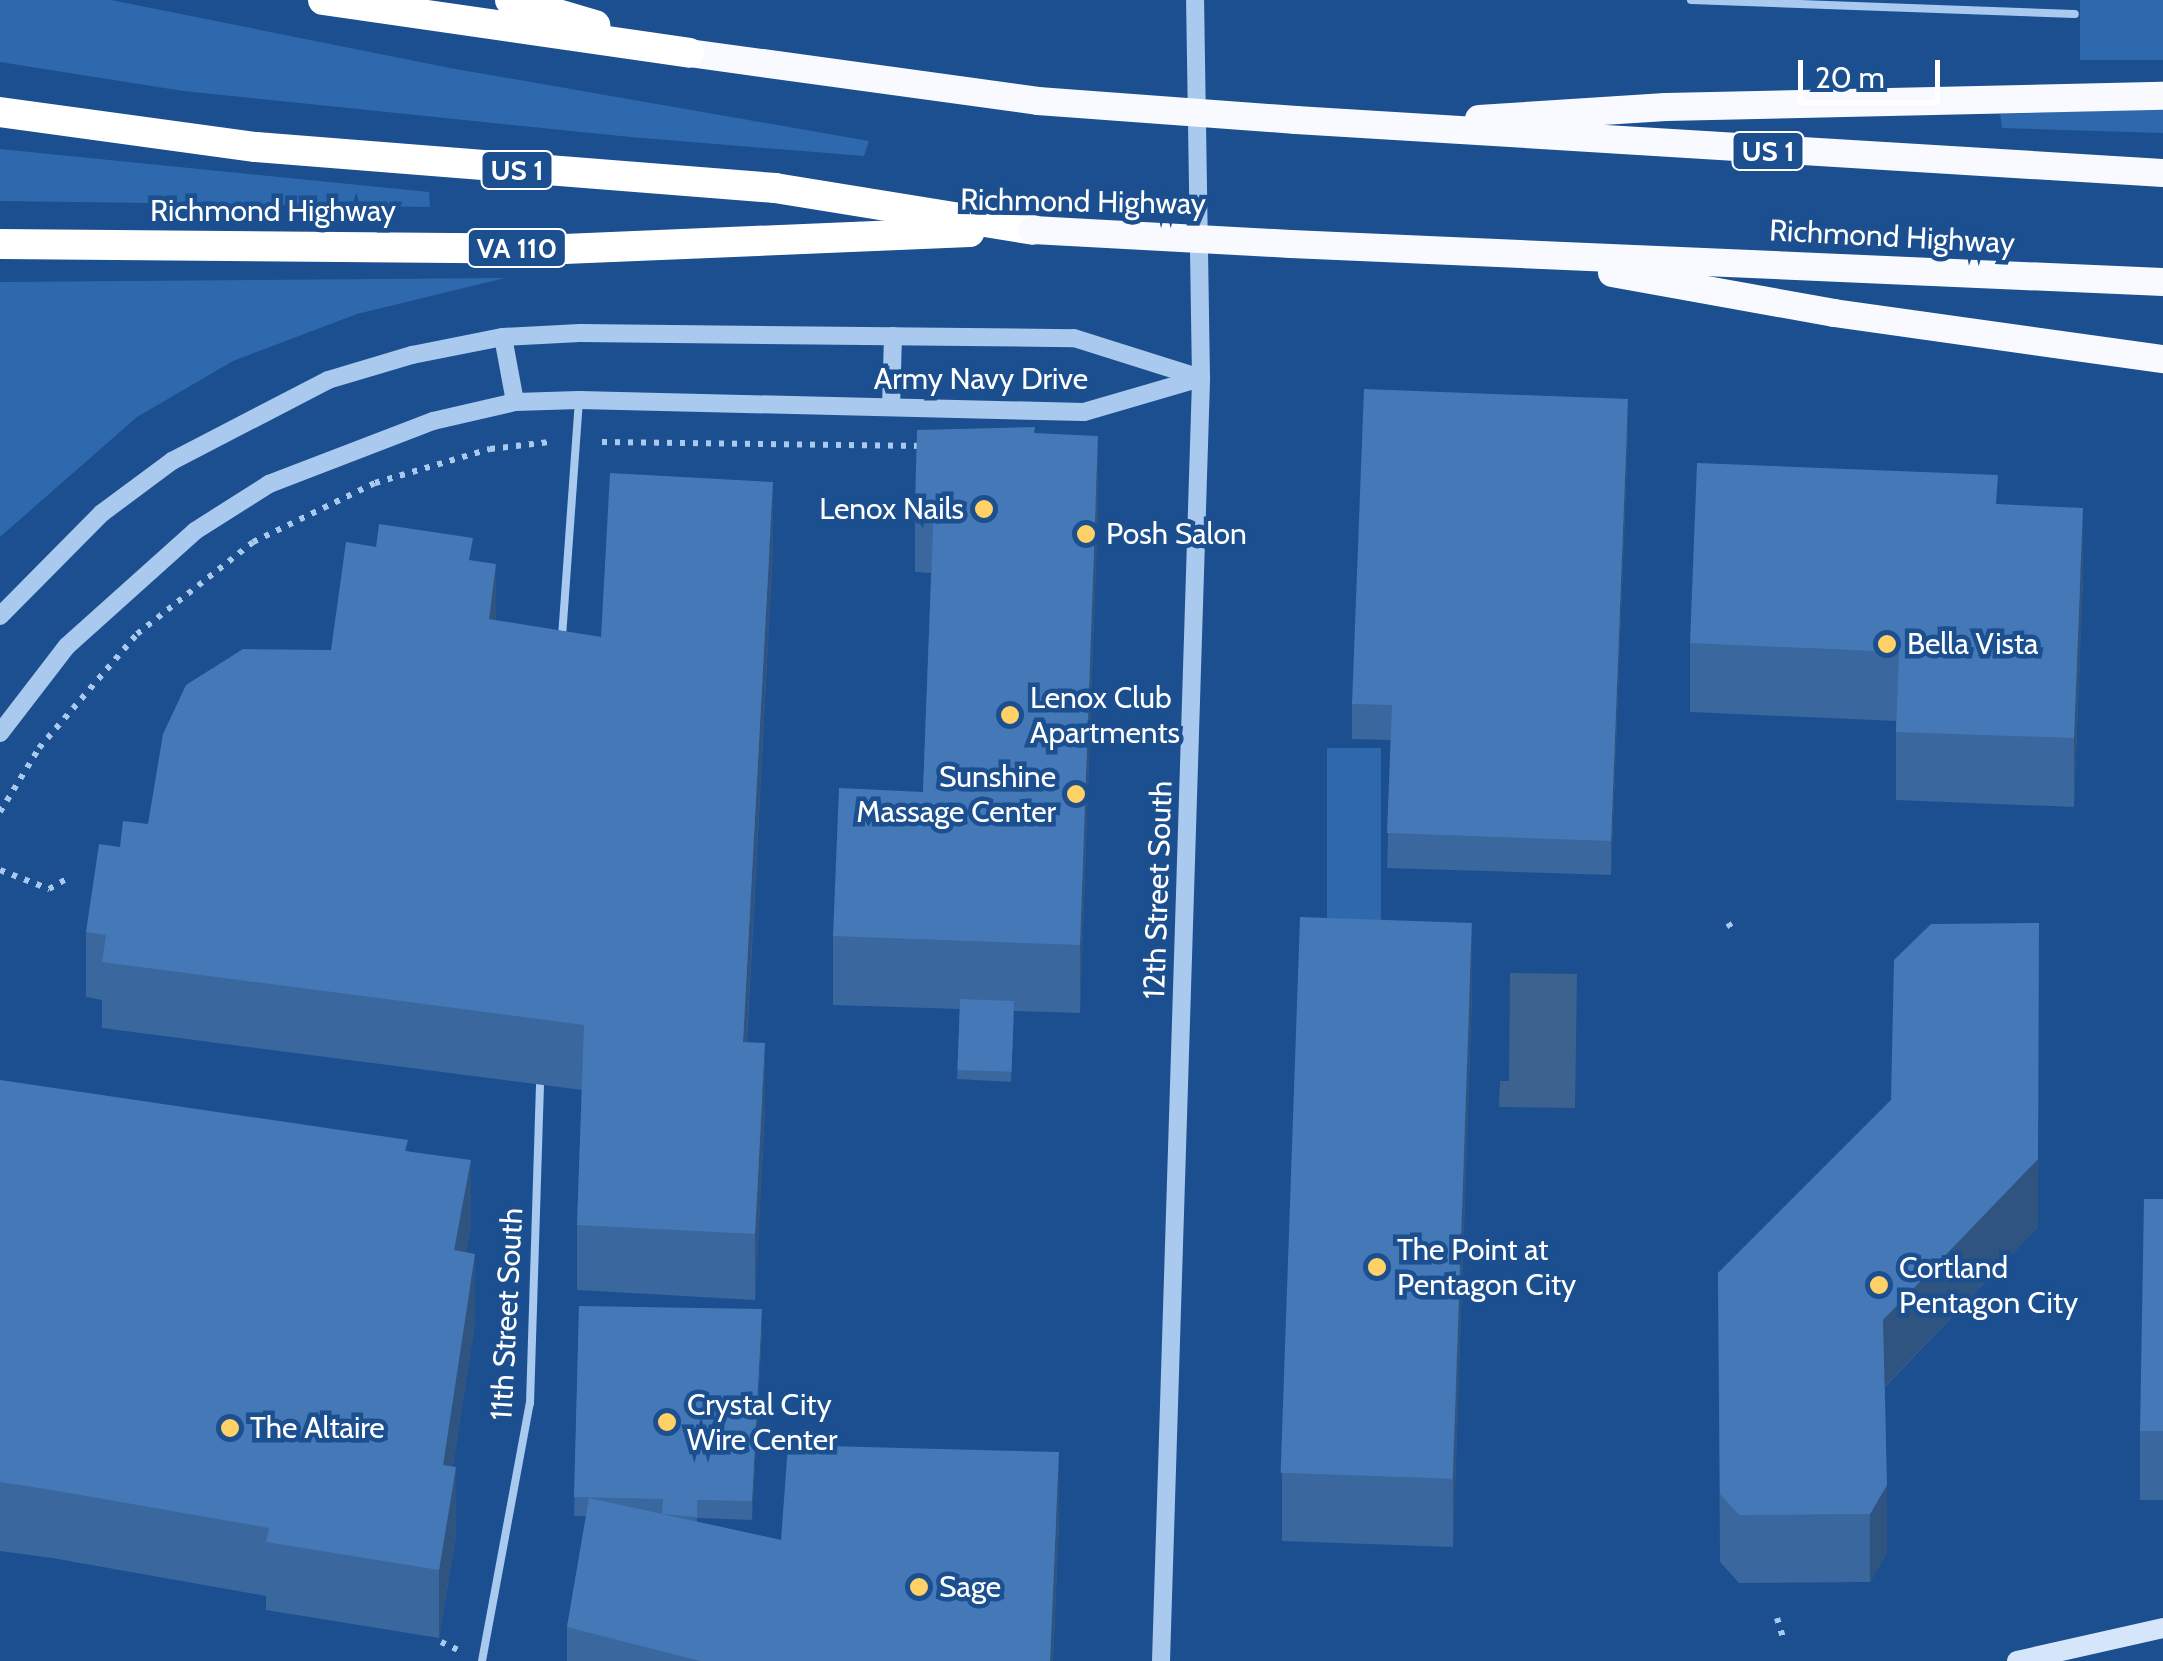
<!DOCTYPE html>
<html>
<head>
<meta charset="utf-8">
<style>
	body { margin:0 }
	#map { position:relative; width:2163px; height:1661px; overflow:hidden; background:#1b4f8f; font-family:Cabin,sans-serif }
	div>[style] { position:absolute }
	.green>* { inset:0; background:#2e69ad; transform-origin:0 0 }
	.water>* { inset:0; background:#3c6290 }
	.path>* { height:6px; margin-top:-3px; transform-origin:0; background:repeating-linear-gradient(90deg,#a9c9ee 0 5px,transparent 0 13px) }
	.service>* { height:8px; margin:-4px; padding:0 4px; transform-origin:4px; border-radius:4px; background:#a9c9ee }
	.tertiary>* { height:18px; margin:-9px; padding:0 9px; transform-origin:9px; border-radius:9px; background:#a9c9ee }
	.secondary>* { height:20px; margin:-10px; padding:0 10px; transform-origin:10px; border-radius:10px; background:#d6e6fa }
	.trunk>* { height:28px; margin:-14px; padding:0 14px; transform-origin:14px; border-radius:14px; background:#f8faff }
	.motorway>* { height:30px; margin:-15px; padding:0 15px; transform-origin:15px; border-radius:15px; background:#fff }
	.trunk-bridge>* { height:28px; margin:-14px; padding:0 14px; transform-origin:14px; border-radius:14px; background:#f8faff }
	.wall>* { inset:0; background:#3a679d }
	.shaded-wall>* { inset:0; background:#305480 }
	.building>* { inset:0; background:#4478b7; transform-origin:0 0 }
	.dots>* { width:28px; height:28px; translate:-50% -50%; box-sizing:border-box; border:5px solid #1b4f8f; border-radius:50% }
	span { translate:-50% -50%; white-space:nowrap; text-align:center; line-height:1.15; -webkit-text-stroke:9px #1b4f8f; paint-order:stroke }
	.shield-label span { padding:2px 8px; background:#1b4f8f; border:2px solid; border-radius:8px; -webkit-text-stroke-width:0 }
	.shield-label { font-size:28px; color:#fff; font-weight:700 }
	.street-label { font-size:30px; color:#fff }
	.poi-label { font-size:30px; color:#fff }
	.right { translate:-100% -50%; text-align:right }
	.left { translate:0 -50%; text-align:left }
	.scale { position:absolute; left:1798px; top:60px; width:142px; height:45px; box-sizing:border-box; border:5px solid #fff; border-top:0; padding-left:12px; font-size:30px; line-height:35px; white-space:nowrap; color:#fff; -webkit-text-stroke:8px #1b4f8f; paint-order:stroke }
</style>
</head>
<body>
<div id="map">
	<div class="green">
		<i style="clip-path:polygon(0 0,111px 0,450px 68px,869px 141px,864px 156px,630px 137px,183px 91px,0 62px)"></i>
		<i style="left:2080px;top:0;width:83px;height:60px"></i>
		<i style="clip-path:polygon(2163px 109px,2163px 133px,2002px 128px,2000px 114px)"></i>
		<i style="clip-path:polygon(0 149px,429px 192px,430px 207px,0 201px)"></i>
		<i style="clip-path:polygon(505px 278px,357px 314px,233px 361px,137px 417px,0 537px,0 282px)"></i>
		<i style="left:1327px;top:748px;width:54px;height:230px"></i>
	</div>
	<div class="water">
		<i style="clip-path:polygon(1510px 973px,1577px 974px,1575px 1108px,1499px 1107px,1500px 1081px,1509px 1081px)"></i>
	</div>
	<div class="path">
		<i style="left:602px;top:442px;width:323px;rotate:0.7deg"></i>
		<i style="left:0;top:812px;width:75px;rotate:-58.6deg"></i>
		<i style="left:39px;top:748px;width:150px;rotate:-49.3deg"></i>
		<i style="left:137px;top:634px;width:148px;rotate:-38.4deg"></i>
		<i style="left:253px;top:542px;width:136px;rotate:-25.8deg"></i>
		<i style="left:375px;top:483px;width:120px;rotate:-16.5deg"></i>
		<i style="left:490px;top:449px;width:60px;rotate:-6.7deg"></i>
		<i style="left:0;top:870px;width:53px;rotate:21.2deg"></i>
		<i style="left:49px;top:889px;width:20px;rotate:-30deg"></i>
		<i style="left:1728px;top:923px;width:11px;rotate:56deg"></i>
		<i style="left:1777px;top:1618px;width:21px;rotate:73deg"></i>
		<i style="left:441px;top:1642px;width:19px;rotate:25deg"></i>
	</div>
	<div class="service">
		<i style="left:1691px;top:0;width:384px;rotate:2.1deg"></i>
		<i style="left:562px;top:637px;width:236px;rotate:-85.9deg"></i>
		<i style="left:482px;top:1661px;width:262px;rotate:-79.5deg"></i>
		<i style="left:530px;top:1403px;width:318px;rotate:-88.2deg"></i>
	</div>
	<div class="tertiary">
		<i style="left:503px;top:337px;width:66px;rotate:79.5deg"></i>
		<i style="left:891px;top:407px;width:71px;rotate:-88.4deg"></i>
		<i style="left:0;top:616px;width:145px;rotate:-45.3deg"></i>
		<i style="left:102px;top:513px;width:87px;rotate:-36.6deg"></i>
		<i style="left:172px;top:461px;width:176px;rotate:-27.4deg"></i>
		<i style="left:328px;top:380px;width:88px;rotate:-16.6deg"></i>
		<i style="left:412px;top:355px;width:93px;rotate:-11.2deg"></i>
		<i style="left:503px;top:337px;width:77px;rotate:-3deg"></i>
		<i style="left:580px;top:333px;width:494px;rotate:0.6deg"></i>
		<i style="left:1074px;top:338px;width:133px;rotate:17.5deg"></i>
		<i style="left:0;top:733px;width:110px;rotate:-52.4deg"></i>
		<i style="left:67px;top:646px;width:172px;rotate:-41.9deg"></i>
		<i style="left:195px;top:531px;width:88px;rotate:-32.4deg"></i>
		<i style="left:269px;top:484px;width:176px;rotate:-21deg"></i>
		<i style="left:433px;top:421px;width:84px;rotate:-13deg"></i>
		<i style="left:515px;top:402px;width:64px;rotate:-1.8deg"></i>
		<i style="left:579px;top:400px;width:505px;rotate:1.36deg"></i>
		<i style="left:1084px;top:412px;width:122px;rotate:-16.2deg"></i>
		<i style="left:1161px;top:1661px;width:1284px;rotate:-88.21deg"></i>
		<i style="left:1201px;top:378px;width:378px;rotate:-90.9deg"></i>
	</div>
	<div class="secondary">
		<i style="left:2017px;top:1661px;width:150px;rotate:-12.7deg"></i>
	</div>
	<div class="trunk">
		<i style="left:689px;top:53px;width:352px;rotate:7.8deg"></i>
		<i style="left:1479px;top:119px;width:187px;rotate:-3.7deg"></i>
		<i style="left:1666px;top:107px;width:497px;rotate:-1.3deg"></i>
		<i style="left:1296px;top:120px;width:869px;rotate:3.5deg"></i>
		<i style="left:1291px;top:244px;width:873px;rotate:2.5deg"></i>
		<i style="left:1612px;top:273px;width:226px;rotate:10.2deg"></i>
		<i style="left:1834px;top:313px;width:332px;rotate:8deg"></i>
	</div>
	<div class="motorway">
		<i style="left:323px;top:0;width:370px;rotate:8.2deg"></i>
		<i style="left:510px;top:0;width:89px;rotate:16.4deg"></i>
		<i style="left:0;top:112px;width:258px;rotate:7.8deg"></i>
		<i style="left:256px;top:147px;width:521px;rotate:4.52deg"></i>
		<i style="left:775px;top:188px;width:261px;rotate:9.2deg"></i>
		<i style="left:0;top:244px;width:564px;rotate:0.51deg"></i>
		<i style="left:564px;top:249px;width:406px;rotate:-2.4deg"></i>
	</div>
	<div class="trunk-bridge">
		<i style="left:1038px;top:101px;width:259px;rotate:4.2deg"></i>
		<i style="left:1033px;top:230px;width:258px;rotate:3.1deg"></i>
	</div>
	<div class="wall">
		<i style="clip-path:polygon(1035px 433px,1098px 505px,1080px 1013px,1014px 1011px,1011px 1082px,957px 1079px,960px 1009px,833px 1005px,833px 936px,923px 792px,931px 573px,915px 572px,915px 504px)"></i>
		<i style="clip-path:polygon(1628px 433px,1611px 875px,1387px 868px,1391px 740px,1352px 739px,1352px 704px)"></i>
		<i style="clip-path:polygon(1998px 504px,2083px 576px,2074px 807px,1896px 800px,1896px 721px,1690px 712px,1690px 643px)"></i>
		<i style="clip-path:polygon(773px 548px,747px 1042px,765px 1109px,755px 1300px,577px 1290px,577px 1225px,582px 1090px,102px 1028px,102px 1000px,86px 997px,86px 932px,120px 847px,473px 561px,496px 621px,601px 637px)"></i>
		<i style="clip-path:polygon(1472px 992px,1453px 1547px,1282px 1541px,1282px 1473px)"></i>
		<i style="clip-path:polygon(0 1080px,408px 1151px,471px 1228px,466px 1253px,475px 1323px,453px 1466px,456px 1535px,439px 1638px,266px 1610px,266px 1596px,52px 1558px,0 1551px)"></i>
		<i style="clip-path:polygon(1891px 1100px,2038px 1227px,1885px 1387px,1887px 1553px,1870px 1582px,1739px 1583px,1720px 1562px,1718px 1273px)"></i>
		<i style="clip-path:polygon(2163px 1199px,2163px 1500px,2140px 1500px,2140px 1431px)"></i>
		<i style="clip-path:polygon(579px 1306px,762px 1328px,752px 1520px,697px 1518px,697px 1522px,781px 1540px,1059px 1521px,1053px 1661px,567px 1661px,567px 1627px,586px 1516px,574px 1516px)"></i>
	</div>
	<div class="shaded-wall">
		<i style="clip-path:polygon(1628px 399px,1628px 433px,1611px 875px,1611px 841px)"></i>
		<i style="clip-path:polygon(1098px 436px,1098px 505px,1080px 1013px,1080px 945px)"></i>
		<i style="clip-path:polygon(773px 482px,773px 548px,743px 1107px,743px 1042px)"></i>
		<i style="clip-path:polygon(2083px 508px,2083px 576px,2074px 807px,2074px 738px)"></i>
		<i style="clip-path:polygon(496px 564px,496px 630px,489px 619px)"></i>
		<i style="clip-path:polygon(1472px 923px,1472px 992px,1453px 1547px,1453px 1479px)"></i>
		<i style="clip-path:polygon(2039px 923px,2038px 1227px,1883px 1388px,1883px 1320px)"></i>
		<i style="clip-path:polygon(765px 1043px,765px 1109px,755px 1300px,755px 1234px)"></i>
		<i style="clip-path:polygon(471px 1160px,471px 1228px,454px 1319px,454px 1250px)"></i>
		<i style="clip-path:polygon(475px 1254px,475px 1323px,443px 1533px,443px 1465px)"></i>
		<i style="clip-path:polygon(762px 1309px,762px 1328px,752px 1520px,752px 1501px)"></i>
		<i style="clip-path:polygon(1059px 1452px,1059px 1521px,1053px 1661px,1050px 1661px)"></i>
		<i style="clip-path:polygon(456px 1467px,456px 1535px,439px 1638px,439px 1570px)"></i>
		<i style="clip-path:polygon(1887px 1485px,1887px 1553px,1870px 1582px,1870px 1514px)"></i>
	</div>
	<div class="building">
		<i style="clip-path:polygon(1364px 389px,1628px 399px,1611px 841px,1387px 833px,1392px 705px,1352px 704px)"></i>
		<i style="clip-path:polygon(1035px 427px,1034px 433px,1098px 436px,1080px 945px,833px 936px,839px 788px,923px 792px,934px 504px,915px 504px,917px 430px)"></i>
		<i style="clip-path:polygon(1697px 463px,1998px 475px,1996px 504px,2083px 508px,2074px 738px,1896px 732px,1899px 652px,1690px 643px)"></i>
		<i style="clip-path:polygon(610px 473px,773px 482px,743px 1042px,765px 1043px,755px 1234px,577px 1225px,584px 1025px,102px 962px,106px 935px,86px 932px,99px 844px,120px 847px,123px 821px,148px 824px,163px 734px,186px 685px,243px 649px,331px 650px,346px 542px,376px 547px,379px 524px,473px 538px,469px 560px,496px 564px,489px 619px,601px 637px)"></i>
		<i style="left:1300px;top:917px;width:172px;height:556px;rotate:2deg"></i>
		<i style="clip-path:polygon(2039px 923px,2038px 1159px,1883px 1320px,1887px 1485px,1870px 1514px,1739px 1515px,1720px 1494px,1718px 1273px,1891px 1100px,1894px 960px,1931px 924px)"></i>
		<i style="left:960px;top:999px;width:54px;height:71px;rotate:2deg"></i>
		<i style="clip-path:polygon(0 1080px,408px 1140px,405px 1151px,471px 1160px,454px 1250px,475px 1254px,443px 1465px,456px 1467px,439px 1570px,266px 1542px,269px 1528px,52px 1490px,0 1482px)"></i>
		<i style="clip-path:polygon(2144px 1199px,2163px 1199px,2163px 1431px,2140px 1431px)"></i>
		<i style="clip-path:polygon(579px 1306px,762px 1309px,752px 1501px,697px 1500px,697px 1517px,662px 1514px,663px 1499px,574px 1497px)"></i>
		<i style="clip-path:polygon(788px 1445px,1059px 1452px,1050px 1661px,700px 1661px,567px 1627px,589px 1498px,781px 1540px)"></i>
	</div>
	<div class="dots">
		<i style="left:984px;top:509px;background:#ffd166"></i>
		<i style="left:1086px;top:534px;background:#ffd166"></i>
		<i style="left:1887px;top:644px;background:#ffd166"></i>
		<i style="left:1010px;top:715px;background:#ffd166"></i>
		<i style="left:1076px;top:794px;background:#ffd166"></i>
		<i style="left:1377px;top:1267px;background:#ffd166"></i>
		<i style="left:1879px;top:1285px;background:#ffd166"></i>
		<i style="left:667px;top:1422px;background:#ffd166"></i>
		<i style="left:230px;top:1428px;background:#ffd166"></i>
		<i style="left:919px;top:1587px;background:#ffd166"></i>
	</div>
	<div class="shield-label">
		<span style="left:1768px;top:151px">US 1</span>
		<span style="left:517px;top:170px">US 1</span>
		<span style="left:517px;top:248px">VA 110</span>
	</div>
	<div class="street-label">
		<span style="left:1083px;top:202px;rotate:1deg">Richmond Highway</span>
		<span style="left:273px;top:211px">Richmond Highway</span>
		<span style="left:1892px;top:237px;rotate:3deg">Richmond Highway</span>
		<span style="left:981px;top:379px">Army Navy Drive</span>
		<span style="left:1158px;top:890px;rotate:-88deg">12th Street South</span>
		<span style="left:507px;top:1314px;rotate:-87deg">11th Street South</span>
	</div>
	<div class="poi-label">
		<span class="right" style="left:964px;top:509px">Lenox Nails</span>
		<span class="left" style="left:1106px;top:534px">Posh Salon</span>
		<span class="left" style="left:1907px;top:644px">Bella Vista</span>
		<span class="left" style="left:1030px;top:715px">Lenox Club<br>Apartments</span>
		<span class="right" style="left:1056px;top:794px">Sunshine<br>Massage Center</span>
		<span class="left" style="left:1397px;top:1267px">The Point at<br>Pentagon City</span>
		<span class="left" style="left:1899px;top:1285px">Cortland<br>Pentagon City</span>
		<span class="left" style="left:687px;top:1422px">Crystal City<br>Wire Center</span>
		<span class="left" style="left:250px;top:1428px">The Altaire</span>
		<span class="left" style="left:939px;top:1587px">Sage</span>
	</div>
	<div class="scale">20 m</div>
</div>
</body>
</html>
